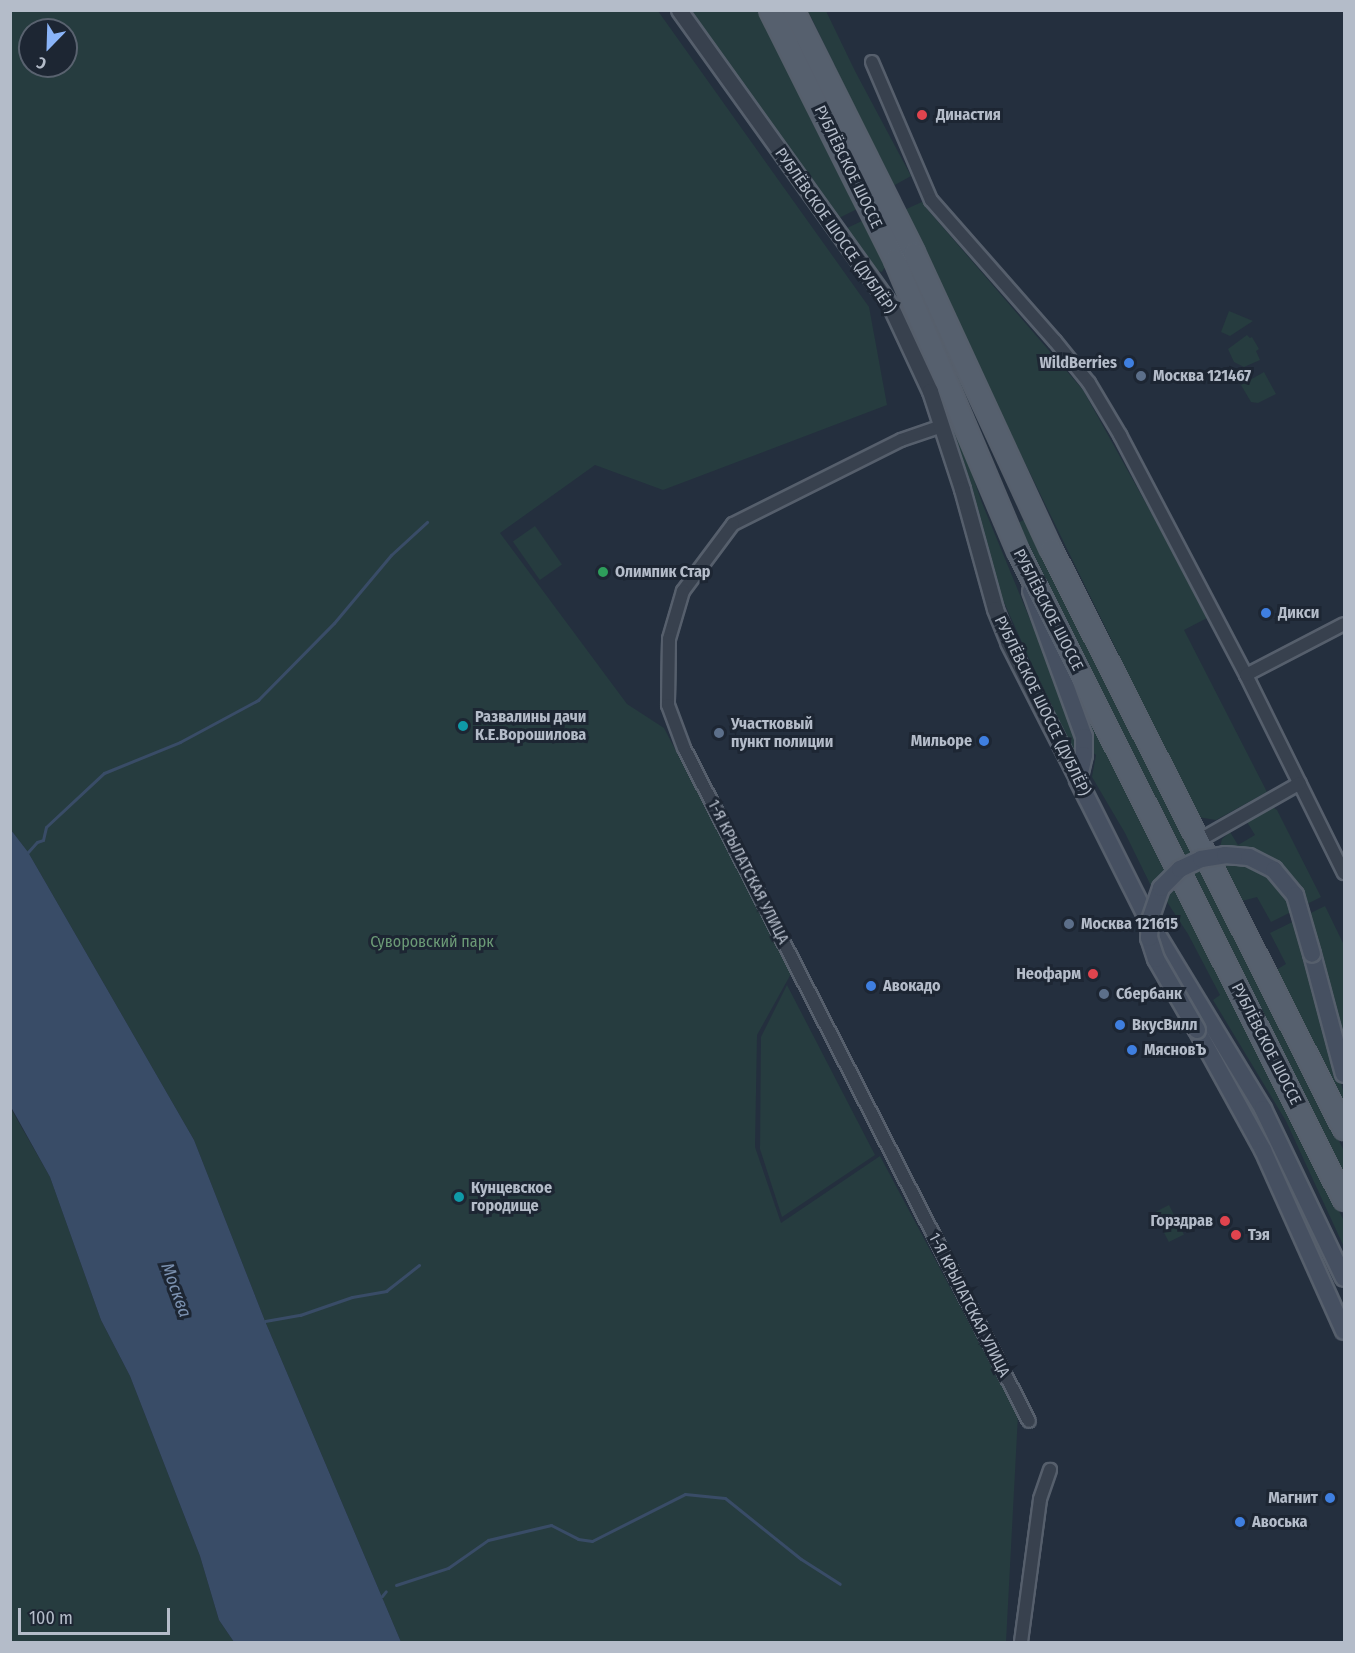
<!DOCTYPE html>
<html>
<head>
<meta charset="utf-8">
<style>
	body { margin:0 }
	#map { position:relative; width:1355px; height:1653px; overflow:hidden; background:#242f3e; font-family:"Fira Sans Condensed",sans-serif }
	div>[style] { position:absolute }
	.green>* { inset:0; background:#263c3f; transform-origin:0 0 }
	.water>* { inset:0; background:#394c67 }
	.stream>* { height:3px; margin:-1.5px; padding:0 1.5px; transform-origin:1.5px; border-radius:1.5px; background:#394c67 }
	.roads { filter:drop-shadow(2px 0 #565f6c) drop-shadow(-2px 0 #565f6c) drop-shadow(0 2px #565f6c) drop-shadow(0 -2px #565f6c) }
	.minor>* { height:12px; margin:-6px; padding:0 6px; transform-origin:6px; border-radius:6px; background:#38414e }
	.tertiary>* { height:15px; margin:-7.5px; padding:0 7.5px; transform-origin:7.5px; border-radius:7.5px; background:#38414e }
	.secondary>* { height:16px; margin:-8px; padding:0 8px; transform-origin:8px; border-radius:8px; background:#465061 }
	.primary>* { height:20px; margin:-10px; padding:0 10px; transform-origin:10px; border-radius:10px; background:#56606e }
	.bridges { filter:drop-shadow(2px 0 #565f6c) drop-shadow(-2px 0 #565f6c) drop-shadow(0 2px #565f6c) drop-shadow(0 -2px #565f6c) }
	.secondary-bridge>* { height:16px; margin:-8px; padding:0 8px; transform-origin:8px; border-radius:8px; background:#465061 }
	.dots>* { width:16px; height:16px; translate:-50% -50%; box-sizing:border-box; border:3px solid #1d2633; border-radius:50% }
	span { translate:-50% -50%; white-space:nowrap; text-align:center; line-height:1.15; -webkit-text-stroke:6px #1d2633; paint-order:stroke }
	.poi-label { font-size:16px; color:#b4bcc9; font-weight:700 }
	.left { translate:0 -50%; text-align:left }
	.right { translate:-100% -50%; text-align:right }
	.street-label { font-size:16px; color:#b4bcc9 }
	.park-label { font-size:16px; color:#6b9a76 }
	.water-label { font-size:18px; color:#7c92b1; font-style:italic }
	.frame { position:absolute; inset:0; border:12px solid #b4bcc9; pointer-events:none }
	.north { position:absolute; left:18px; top:18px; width:60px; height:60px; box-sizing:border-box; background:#1d2633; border:2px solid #59626f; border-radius:50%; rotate:203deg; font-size:16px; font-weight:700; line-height:24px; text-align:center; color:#b4bcc9 }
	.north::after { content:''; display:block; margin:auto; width:21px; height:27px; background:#8ab4f8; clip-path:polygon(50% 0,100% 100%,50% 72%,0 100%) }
	.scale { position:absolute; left:18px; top:1608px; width:152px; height:27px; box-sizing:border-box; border:3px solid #b4bcc9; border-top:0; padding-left:8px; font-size:18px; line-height:21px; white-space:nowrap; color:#b4bcc9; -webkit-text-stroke:4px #1d2633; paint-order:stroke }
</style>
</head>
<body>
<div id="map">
	<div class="green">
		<i style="clip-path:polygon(evenodd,10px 11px,658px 11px,869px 307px,887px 405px,663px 490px,595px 465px,500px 533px,627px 704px,664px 728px,792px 972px,757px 1035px,755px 1147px,781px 1223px,880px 1156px,1018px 1415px,1006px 1642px,401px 1642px,265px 1321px,194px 1140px,28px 852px,11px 830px,10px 11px,30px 30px,66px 30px,66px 66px,30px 66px,30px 30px)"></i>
		<i style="clip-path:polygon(692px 11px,761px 11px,859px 208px,837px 219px)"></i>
		<i style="clip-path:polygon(808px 11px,826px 11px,855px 71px,911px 176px,893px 186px)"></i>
		<i style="clip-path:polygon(924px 201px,928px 210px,1083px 390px,1209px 617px,1184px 630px,1267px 792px,1216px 820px,1198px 817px,902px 211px)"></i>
		<i style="clip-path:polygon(864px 220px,886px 265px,882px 272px,878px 271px,845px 229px)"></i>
		<i style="clip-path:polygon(1229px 311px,1253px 321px,1230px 336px,1221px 332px)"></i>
		<i style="clip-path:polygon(1247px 335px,1250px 338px,1252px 337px,1259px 349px,1256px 351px,1260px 360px,1244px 367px,1234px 362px,1228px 349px)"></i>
		<i style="clip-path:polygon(1264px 372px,1276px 394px,1258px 403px,1251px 402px,1241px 385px)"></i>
		<i style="clip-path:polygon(941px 392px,944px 393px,982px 503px,1076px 731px,1079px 749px,1073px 749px,1060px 727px,1003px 600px,984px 543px,974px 494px)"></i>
		<i style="clip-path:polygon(1027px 518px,1344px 1151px,1344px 1179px,1018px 523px)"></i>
		<i style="left:535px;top:526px;width:47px;height:27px;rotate:55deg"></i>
		<i style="clip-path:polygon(1057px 652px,1344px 1221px,1344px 1247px,1286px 1121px,1213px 1000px,1220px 995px,1188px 934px,1167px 902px,1153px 890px,1125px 833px,1092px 777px,1096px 755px,1092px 752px)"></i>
		<i style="clip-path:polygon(1271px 806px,1277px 810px,1321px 897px,1271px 922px,1257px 897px,1242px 901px,1218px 856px,1222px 839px,1230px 832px,1238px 845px,1255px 835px,1247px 822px)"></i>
		<i style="clip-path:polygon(1325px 906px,1344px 945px,1344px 1037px,1321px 949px,1305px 953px,1344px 1094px,1344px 1109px,1276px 970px,1286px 964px,1270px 933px)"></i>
		<i style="clip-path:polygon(787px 985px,875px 1155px,782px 1217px,760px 1149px,761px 1037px)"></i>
		<i style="clip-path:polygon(10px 1107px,50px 1177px,101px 1320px,130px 1376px,200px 1556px,219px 1620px,234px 1642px,11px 1642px)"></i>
		<i style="left:1169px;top:1205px;width:33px;height:17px;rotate:63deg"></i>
	</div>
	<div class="water">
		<i style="clip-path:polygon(11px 830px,28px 852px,194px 1140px,265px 1321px,401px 1642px,234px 1642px,219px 1620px,200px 1556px,130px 1376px,101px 1320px,50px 1177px,11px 1107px)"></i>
	</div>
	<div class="stream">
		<i style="left:28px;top:852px;width:13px;rotate:-48deg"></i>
		<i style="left:37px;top:842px;width:6px;rotate:-18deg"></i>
		<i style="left:43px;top:840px;width:13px;rotate:-77deg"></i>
		<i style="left:46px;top:827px;width:79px;rotate:-43deg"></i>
		<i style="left:104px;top:773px;width:82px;rotate:-22.2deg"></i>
		<i style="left:180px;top:742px;width:89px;rotate:-28.3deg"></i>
		<i style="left:258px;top:700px;width:108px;rotate:-45.4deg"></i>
		<i style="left:334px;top:623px;width:89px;rotate:-50deg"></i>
		<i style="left:391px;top:555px;width:49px;rotate:-42.5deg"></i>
		<i style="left:265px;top:1321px;width:36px;rotate:-10deg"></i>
		<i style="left:300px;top:1315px;width:55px;rotate:-19.1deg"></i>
		<i style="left:352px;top:1297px;width:35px;rotate:-10deg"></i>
		<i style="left:386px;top:1291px;width:42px;rotate:-38.2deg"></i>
		<i style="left:396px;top:1585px;width:55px;rotate:-18.1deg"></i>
		<i style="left:448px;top:1568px;width:49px;rotate:-35deg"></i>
		<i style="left:488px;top:1540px;width:65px;rotate:-13.4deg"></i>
		<i style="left:551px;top:1525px;width:30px;rotate:27deg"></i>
		<i style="left:578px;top:1539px;width:14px;rotate:8deg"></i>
		<i style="left:592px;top:1541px;width:104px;rotate:-26.8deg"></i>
		<i style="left:685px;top:1494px;width:40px;rotate:5.7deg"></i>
		<i style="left:725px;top:1498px;width:97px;rotate:38.8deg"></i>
		<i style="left:801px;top:1559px;width:46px;rotate:32.7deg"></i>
		<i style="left:382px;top:1596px;width:6px;rotate:-51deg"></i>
	</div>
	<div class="roads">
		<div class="minor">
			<i style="left:872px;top:62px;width:150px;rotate:66.9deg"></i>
			<i style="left:931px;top:200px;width:188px;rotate:48.7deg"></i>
			<i style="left:1055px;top:341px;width:54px;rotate:51deg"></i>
			<i style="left:1089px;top:383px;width:61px;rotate:59.2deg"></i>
			<i style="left:1120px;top:435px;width:271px;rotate:62.3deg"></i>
			<i style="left:1246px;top:675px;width:221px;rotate:63.7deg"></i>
			<i style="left:942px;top:426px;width:43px;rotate:161.1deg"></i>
			<i style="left:901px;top:440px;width:188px;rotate:153.4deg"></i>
			<i style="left:733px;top:524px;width:84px;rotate:126.7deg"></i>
			<i style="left:683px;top:591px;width:50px;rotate:106.3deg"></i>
			<i style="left:669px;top:639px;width:66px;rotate:90.9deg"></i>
			<i style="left:668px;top:705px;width:46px;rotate:69.6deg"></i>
			<i style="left:684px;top:748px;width:756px;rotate:62.86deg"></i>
			<i style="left:1246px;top:675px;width:110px;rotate:-27.5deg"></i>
			<i style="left:1198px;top:841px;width:117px;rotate:-29.6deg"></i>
			<i style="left:1021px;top:1642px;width:144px;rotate:-82.4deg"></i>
			<i style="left:1040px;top:1499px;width:31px;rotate:-71deg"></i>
		</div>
		<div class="tertiary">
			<i style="left:679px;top:10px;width:363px;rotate:54.4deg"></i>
			<i style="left:890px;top:305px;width:95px;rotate:65.1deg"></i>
			<i style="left:930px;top:391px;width:103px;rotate:71.9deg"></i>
			<i style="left:962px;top:489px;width:124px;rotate:74.6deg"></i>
			<i style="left:995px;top:609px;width:35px;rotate:68deg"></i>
			<i style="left:1008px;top:642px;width:155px;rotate:63.1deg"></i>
		</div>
		<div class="secondary">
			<i style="left:1031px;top:591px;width:155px;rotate:70deg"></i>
			<i style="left:1084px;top:737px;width:18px;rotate:90deg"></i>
			<i style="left:1084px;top:755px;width:26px;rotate:103deg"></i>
			<i style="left:1078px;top:780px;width:154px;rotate:63.4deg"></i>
			<i style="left:1147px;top:918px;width:223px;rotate:58.7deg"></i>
			<i style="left:1263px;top:1109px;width:187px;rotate:64.4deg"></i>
			<i style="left:1312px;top:954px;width:124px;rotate:75.1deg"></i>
			<i style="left:1197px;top:1030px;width:137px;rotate:61.2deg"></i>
			<i style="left:1263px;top:1150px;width:198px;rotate:65.9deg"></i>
		</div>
		<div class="primary">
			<i style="left:770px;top:10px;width:280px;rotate:63.4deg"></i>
			<i style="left:895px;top:260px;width:316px;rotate:67.1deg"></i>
			<i style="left:1018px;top:551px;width:726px;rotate:63.33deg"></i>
			<i style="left:793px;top:10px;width:271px;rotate:63.5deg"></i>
			<i style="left:914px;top:253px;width:326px;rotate:65.2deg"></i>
			<i style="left:1051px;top:549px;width:650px;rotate:63.2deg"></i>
		</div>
	</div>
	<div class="bridges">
		<div class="secondary-bridge">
			<i style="left:1197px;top:1030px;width:82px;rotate:-120deg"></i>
			<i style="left:1156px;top:959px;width:22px;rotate:-108deg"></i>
			<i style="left:1149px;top:938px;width:18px;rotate:-87deg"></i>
			<i style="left:1150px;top:920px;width:34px;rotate:-71deg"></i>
			<i style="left:1161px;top:888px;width:27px;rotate:-45deg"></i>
			<i style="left:1180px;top:869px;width:23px;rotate:-25deg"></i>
			<i style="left:1201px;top:859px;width:24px;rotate:-9deg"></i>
			<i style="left:1225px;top:855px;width:24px;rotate:5deg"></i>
			<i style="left:1249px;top:857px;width:28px;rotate:27deg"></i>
			<i style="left:1274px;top:870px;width:33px;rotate:50deg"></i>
			<i style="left:1295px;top:895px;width:61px;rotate:73.9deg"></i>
		</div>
	</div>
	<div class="dots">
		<i style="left:922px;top:115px;background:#e0444e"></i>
		<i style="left:1129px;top:363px;background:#3f7fe0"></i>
		<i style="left:1141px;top:376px;background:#5c6f8a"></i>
		<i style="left:603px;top:572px;background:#2e9e5b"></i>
		<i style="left:1266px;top:613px;background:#3f7fe0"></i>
		<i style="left:463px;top:726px;background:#0f9aa8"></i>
		<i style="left:719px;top:733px;background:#5c6f8a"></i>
		<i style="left:984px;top:741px;background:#3f7fe0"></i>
		<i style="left:1069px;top:924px;background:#5c6f8a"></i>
		<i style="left:1093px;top:974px;background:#e0444e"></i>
		<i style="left:871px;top:986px;background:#3f7fe0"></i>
		<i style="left:1104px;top:994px;background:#5c6f8a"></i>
		<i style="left:1120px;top:1025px;background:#3f7fe0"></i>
		<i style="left:1132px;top:1050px;background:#3f7fe0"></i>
		<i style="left:459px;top:1197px;background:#0f9aa8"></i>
		<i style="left:1225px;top:1221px;background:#e0444e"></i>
		<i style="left:1236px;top:1235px;background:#e0444e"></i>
		<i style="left:1330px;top:1498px;background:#3f7fe0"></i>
		<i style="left:1240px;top:1522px;background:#3f7fe0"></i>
	</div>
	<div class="poi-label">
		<span class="left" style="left:936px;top:115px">Династия</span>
		<span class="right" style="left:1117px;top:363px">WildBerries</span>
		<span class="left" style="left:1153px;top:376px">Москва 121467</span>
		<span class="left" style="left:615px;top:572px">Олимпик Стар</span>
		<span class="left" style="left:1278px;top:613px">Дикси</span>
		<span class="left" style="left:475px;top:726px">Развалины дачи<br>К.Е.Ворошилова</span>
		<span class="left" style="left:731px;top:733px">Участковый<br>пункт полиции</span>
		<span class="right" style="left:972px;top:741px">Мильоре</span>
		<span class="left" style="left:1081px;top:924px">Москва 121615</span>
		<span class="right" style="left:1081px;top:974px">Неофарм</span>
		<span class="left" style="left:883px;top:986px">Авокадо</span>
		<span class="left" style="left:1116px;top:994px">Сбербанк</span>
		<span class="left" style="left:1132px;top:1025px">ВкусВилл</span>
		<span class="left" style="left:1144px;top:1050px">МясновЪ</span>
		<span class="left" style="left:471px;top:1197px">Кунцевское<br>городище</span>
		<span class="right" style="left:1213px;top:1221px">Горздрав</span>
		<span class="left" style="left:1248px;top:1235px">Тэя</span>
		<span class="right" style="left:1318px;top:1498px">Магнит</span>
		<span class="left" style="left:1252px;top:1522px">Авоська</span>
	</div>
	<div class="street-label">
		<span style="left:848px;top:167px;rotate:64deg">РУБЛЁВСКОЕ ШОССЕ</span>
		<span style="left:835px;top:231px;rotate:55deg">РУБЛЁВСКОЕ ШОССЕ (ДУБЛЁР)</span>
		<span style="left:1048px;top:610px;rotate:63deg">РУБЛЁВСКОЕ ШОССЕ</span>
		<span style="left:1042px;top:706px;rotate:64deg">РУБЛЁВСКОЕ ШОССЕ (ДУБЛЁР)</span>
		<span style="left:748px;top:872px;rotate:63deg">1-Я КРЫЛАТСКАЯ УЛИЦА</span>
		<span style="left:1266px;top:1044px;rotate:63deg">РУБЛЁВСКОЕ ШОССЕ</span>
		<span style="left:969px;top:1305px;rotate:63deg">1-Я КРЫЛАТСКАЯ УЛИЦА</span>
	</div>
	<div class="park-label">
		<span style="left:432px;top:942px">Суворовский парк</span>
	</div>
	<div class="water-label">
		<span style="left:176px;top:1290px;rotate:70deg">Москва</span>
	</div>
	<div class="frame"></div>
	<div class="north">С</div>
	<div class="scale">100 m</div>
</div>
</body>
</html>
